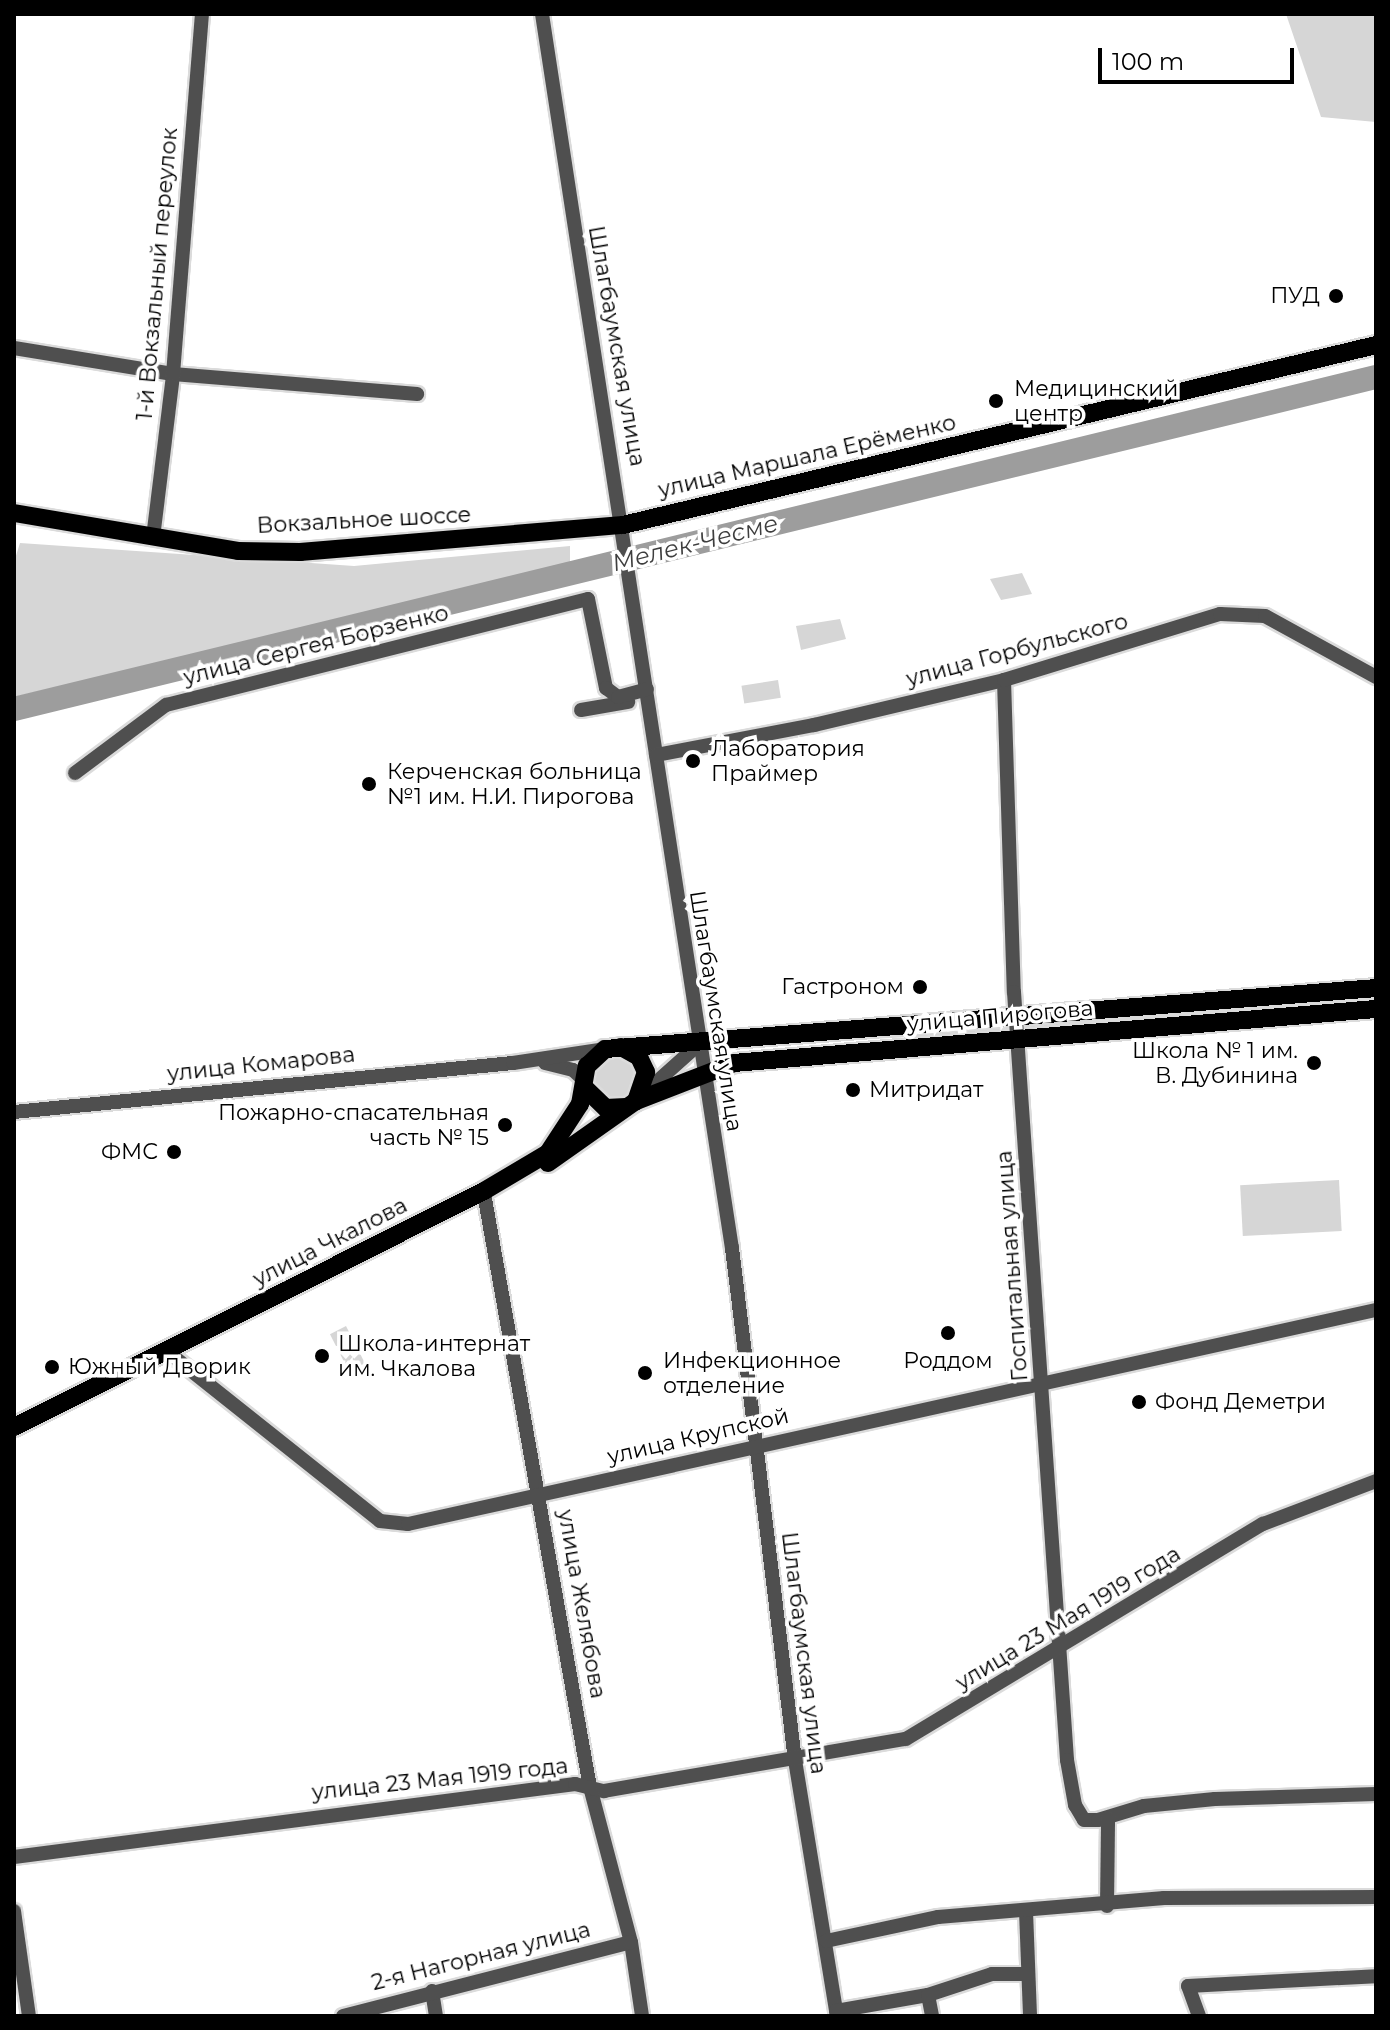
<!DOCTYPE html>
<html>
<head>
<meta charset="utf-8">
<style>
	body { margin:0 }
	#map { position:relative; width:1390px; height:2030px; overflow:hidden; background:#fff; font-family:Montserrat,sans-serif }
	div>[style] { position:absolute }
	.green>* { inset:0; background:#d6d6d6; transform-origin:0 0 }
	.round { border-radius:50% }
	.river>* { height:24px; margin:-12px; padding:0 12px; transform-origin:12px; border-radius:12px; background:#9d9d9d }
	.roads { filter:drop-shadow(2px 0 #dbdbdb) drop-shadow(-2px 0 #dbdbdb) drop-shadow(0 2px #dbdbdb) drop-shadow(0 -2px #dbdbdb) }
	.minor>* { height:14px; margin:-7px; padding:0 7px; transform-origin:7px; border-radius:7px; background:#4f4f4f }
	.major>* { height:18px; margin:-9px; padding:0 9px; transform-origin:9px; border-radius:9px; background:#000 }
	.dots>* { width:22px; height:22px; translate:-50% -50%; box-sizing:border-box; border:4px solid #fff; border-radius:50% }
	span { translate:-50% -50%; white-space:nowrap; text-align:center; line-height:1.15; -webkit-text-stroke:7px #fff; paint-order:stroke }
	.street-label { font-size:22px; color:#000 }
	.poi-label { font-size:22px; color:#000 }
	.right { translate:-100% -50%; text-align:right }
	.left { translate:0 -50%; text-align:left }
	.water-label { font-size:24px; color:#3e3e3e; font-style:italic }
	.frame { position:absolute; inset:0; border:16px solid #000; pointer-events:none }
	.scale { position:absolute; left:1098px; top:48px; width:196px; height:36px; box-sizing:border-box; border:4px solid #000; border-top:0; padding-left:10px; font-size:24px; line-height:28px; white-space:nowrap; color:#000; -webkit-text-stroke:6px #fff; paint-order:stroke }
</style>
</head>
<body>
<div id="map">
	<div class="green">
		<i style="clip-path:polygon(1286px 14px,1376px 14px,1376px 122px,1321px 117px)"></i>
		<i style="clip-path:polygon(20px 543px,354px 566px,570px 546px,570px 566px,14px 697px,14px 562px)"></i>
		<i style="clip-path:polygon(1022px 573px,1032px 594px,1001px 600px,990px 579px)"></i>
		<i style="clip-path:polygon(840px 619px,846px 639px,801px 650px,796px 626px)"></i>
		<i style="left:778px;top:680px;width:18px;height:37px;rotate:81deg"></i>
		<i style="clip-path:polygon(1376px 985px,1376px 1000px,1033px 1028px,1024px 1024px)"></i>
		<i style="clip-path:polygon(1008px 1019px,1011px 1028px,1004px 1032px,759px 1045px)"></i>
		<i class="round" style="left:594px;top:1056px;width:42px;height:42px"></i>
		<i style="left:1339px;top:1180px;width:51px;height:99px;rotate:87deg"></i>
		<i style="left:346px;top:1326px;width:42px;height:18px;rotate:63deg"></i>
	</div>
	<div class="river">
		<i style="left:14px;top:709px;width:1402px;rotate:-13.7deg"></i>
	</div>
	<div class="roads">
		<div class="minor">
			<i style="left:542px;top:14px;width:1249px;rotate:81.25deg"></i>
			<i style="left:732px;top:1248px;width:516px;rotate:82.99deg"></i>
			<i style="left:795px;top:1760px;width:259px;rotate:80.7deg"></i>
			<i style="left:14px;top:348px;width:161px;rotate:9.3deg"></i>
			<i style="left:173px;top:374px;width:245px;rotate:4.7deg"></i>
			<i style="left:153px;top:538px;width:165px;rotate:-83deg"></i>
			<i style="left:173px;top:374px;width:361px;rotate:-85.4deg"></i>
			<i style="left:1004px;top:680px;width:312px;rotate:88.2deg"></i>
			<i style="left:1014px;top:992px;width:770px;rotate:86.05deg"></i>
			<i style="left:1067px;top:1760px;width:46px;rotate:79.9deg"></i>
			<i style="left:1075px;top:1805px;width:17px;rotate:59deg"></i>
			<i style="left:1084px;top:1820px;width:14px"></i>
			<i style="left:1098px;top:1820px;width:48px;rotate:-16.9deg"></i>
			<i style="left:1144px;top:1806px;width:71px;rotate:-5.6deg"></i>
			<i style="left:1215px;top:1799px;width:161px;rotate:-1.8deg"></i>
			<i style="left:581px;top:710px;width:48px;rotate:-9.7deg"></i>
			<i style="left:656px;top:755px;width:161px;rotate:-10.8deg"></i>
			<i style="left:814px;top:725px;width:195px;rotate:-13.3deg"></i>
			<i style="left:1004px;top:680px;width:226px;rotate:-17deg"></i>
			<i style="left:1220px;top:614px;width:45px;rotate:2.5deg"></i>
			<i style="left:1265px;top:616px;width:127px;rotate:28.8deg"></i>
			<i style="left:75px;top:773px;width:114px;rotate:-36.8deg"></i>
			<i style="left:166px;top:705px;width:435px;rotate:-14.1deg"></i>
			<i style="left:588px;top:599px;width:91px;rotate:78.6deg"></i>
			<i style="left:606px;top:688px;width:15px;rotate:37deg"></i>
			<i style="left:618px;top:697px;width:30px;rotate:-15deg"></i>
			<i style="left:545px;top:1063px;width:29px;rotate:14deg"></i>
			<i style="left:573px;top:1070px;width:16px;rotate:43deg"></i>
			<i style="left:642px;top:1095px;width:75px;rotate:-41.8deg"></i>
			<i style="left:14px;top:1112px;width:501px;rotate:-5.61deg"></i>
			<i style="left:513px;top:1063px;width:94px;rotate:-8.6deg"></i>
			<i style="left:485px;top:1199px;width:597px;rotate:79.88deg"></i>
			<i style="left:590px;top:1787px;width:160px;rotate:75.2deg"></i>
			<i style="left:631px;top:1942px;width:75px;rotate:81.5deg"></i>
			<i style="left:174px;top:1357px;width:263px;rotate:38.5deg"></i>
			<i style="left:380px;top:1521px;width:28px;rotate:6deg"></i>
			<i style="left:408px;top:1524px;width:991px;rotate:-12.47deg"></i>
			<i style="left:14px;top:1857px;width:566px;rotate:-7.41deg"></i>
			<i style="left:575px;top:1784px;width:30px;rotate:14deg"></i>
			<i style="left:604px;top:1791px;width:306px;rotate:-9.8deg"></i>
			<i style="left:906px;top:1739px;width:417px;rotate:-31.1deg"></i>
			<i style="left:1263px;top:1524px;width:121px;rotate:-20.8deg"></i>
			<i style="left:1107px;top:1906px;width:88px;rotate:-89.3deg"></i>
			<i style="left:14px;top:1911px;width:106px;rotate:81.9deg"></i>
			<i style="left:1026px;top:1911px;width:105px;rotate:87.8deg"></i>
			<i style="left:826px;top:1941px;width:115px;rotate:-12.1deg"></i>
			<i style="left:938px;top:1917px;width:227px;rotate:-4.8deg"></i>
			<i style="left:1164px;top:1898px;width:212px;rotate:-0.3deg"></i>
			<i style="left:432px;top:1991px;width:25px;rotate:81deg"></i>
			<i style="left:928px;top:1995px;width:21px;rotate:79deg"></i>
			<i style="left:836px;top:2011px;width:93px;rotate:-9.9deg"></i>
			<i style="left:928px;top:1995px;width:67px;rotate:-18.2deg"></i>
			<i style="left:992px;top:1974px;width:36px"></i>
			<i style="left:343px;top:2016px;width:297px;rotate:-14.4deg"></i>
			<i style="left:1199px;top:2016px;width:32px;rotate:-110deg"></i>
			<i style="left:1188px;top:1986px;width:188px;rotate:-3deg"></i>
		</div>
		<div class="major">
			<i style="left:14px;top:513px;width:227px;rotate:9.6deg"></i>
			<i style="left:238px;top:551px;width:62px;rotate:0.9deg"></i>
			<i style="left:300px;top:552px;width:324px;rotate:-4.8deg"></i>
			<i style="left:623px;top:525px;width:774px;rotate:-13.44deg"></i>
			<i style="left:621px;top:1047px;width:21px;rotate:29deg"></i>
			<i style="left:639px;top:1057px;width:17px;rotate:65deg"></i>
			<i style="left:646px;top:1072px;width:31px;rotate:109deg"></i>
			<i style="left:586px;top:1089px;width:28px;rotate:44deg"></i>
			<i style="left:606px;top:1108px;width:20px;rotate:-3deg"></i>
			<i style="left:548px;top:1163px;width:108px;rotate:-35.2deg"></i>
			<i style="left:636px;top:1101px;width:105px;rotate:-21.2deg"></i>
			<i style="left:734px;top:1063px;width:644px;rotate:-4.81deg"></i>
			<i style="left:14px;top:1427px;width:526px;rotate:-26.66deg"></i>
			<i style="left:484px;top:1191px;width:74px;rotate:-30.7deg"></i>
			<i style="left:548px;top:1153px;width:59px;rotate:-56.9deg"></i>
			<i style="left:580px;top:1104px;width:39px;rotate:-80deg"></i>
			<i style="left:587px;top:1066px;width:25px;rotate:-43deg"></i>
			<i style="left:605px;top:1049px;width:773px;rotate:-4.52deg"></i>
		</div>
	</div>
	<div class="dots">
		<i style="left:1336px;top:296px;background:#000"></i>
		<i style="left:996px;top:401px;background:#000"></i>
		<i style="left:693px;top:761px;background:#000"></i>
		<i style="left:369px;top:784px;background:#000"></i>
		<i style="left:920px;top:987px;background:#000"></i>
		<i style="left:1314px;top:1063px;background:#000"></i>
		<i style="left:853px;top:1090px;background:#000"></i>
		<i style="left:505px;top:1125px;background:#000"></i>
		<i style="left:174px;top:1152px;background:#000"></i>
		<i style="left:948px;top:1333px;background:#000"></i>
		<i style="left:322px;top:1356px;background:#000"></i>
		<i style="left:52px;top:1367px;background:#000"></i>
		<i style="left:645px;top:1373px;background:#000"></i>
		<i style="left:1139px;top:1402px;background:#000"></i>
	</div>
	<div class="street-label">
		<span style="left:157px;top:274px;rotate:-85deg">1-й Вокзальный переулок</span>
		<span style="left:617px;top:346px;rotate:80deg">Шлагбаумская улица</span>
		<span style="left:807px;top:456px;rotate:-13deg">улица Маршала Ерёменко</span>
		<span style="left:364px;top:520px;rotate:-3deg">Вокзальное шоссе</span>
		<span style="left:316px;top:645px;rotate:-14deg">улица Сергея Борзенко</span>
		<span style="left:1017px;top:650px;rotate:-15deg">улица Горбульского</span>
		<span style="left:716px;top:1011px;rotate:81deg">Шлагбаумская улица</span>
		<span style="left:1000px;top:1016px;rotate:-5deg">улица Пирогова</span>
		<span style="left:261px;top:1064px;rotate:-6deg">улица Комарова</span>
		<span style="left:330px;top:1242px;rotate:-27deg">улица Чкалова</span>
		<span style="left:1012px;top:1266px;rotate:-94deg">Госпитальная улица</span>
		<span style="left:698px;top:1436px;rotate:-13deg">улица Крупской</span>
		<span style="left:582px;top:1604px;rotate:80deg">улица Желябова</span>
		<span style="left:1068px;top:1618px;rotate:-31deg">улица 23 Мая 1919 года</span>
		<span style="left:804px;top:1653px;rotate:83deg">Шлагбаумская улица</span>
		<span style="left:440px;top:1779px;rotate:-6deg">улица 23 Мая 1919 года</span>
		<span style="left:481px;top:1956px;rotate:-14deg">2-я Нагорная улица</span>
	</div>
	<div class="poi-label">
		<span class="right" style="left:1320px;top:296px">ПУД</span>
		<span class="left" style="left:1014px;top:401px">Медицинский<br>центр</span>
		<span class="left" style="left:711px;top:761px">Лаборатория<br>Праймер</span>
		<span class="left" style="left:387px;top:784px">Керченская больница<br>№1 им. Н.И. Пирогова</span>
		<span class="right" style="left:904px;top:987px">Гастроном</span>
		<span class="right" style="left:1298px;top:1063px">Школа № 1 им.<br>В. Дубинина</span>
		<span class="left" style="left:869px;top:1090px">Митридат</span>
		<span class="right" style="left:489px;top:1125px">Пожарно-спасательная<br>часть № 15</span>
		<span class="right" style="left:158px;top:1152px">ФМС</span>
		<span class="left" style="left:338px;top:1356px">Школа-интернат<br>им. Чкалова</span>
		<span class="left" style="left:663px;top:1373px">Инфекционное<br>отделение</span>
		<span style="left:948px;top:1361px">Роддом</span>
		<span class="left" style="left:68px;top:1367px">Южный Дворик</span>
		<span class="left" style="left:1155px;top:1402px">Фонд Деметри</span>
	</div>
	<div class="water-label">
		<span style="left:695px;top:543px;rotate:-14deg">Мелек-Чесме</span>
	</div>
	<div class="frame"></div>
	<div class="scale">100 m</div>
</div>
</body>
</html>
